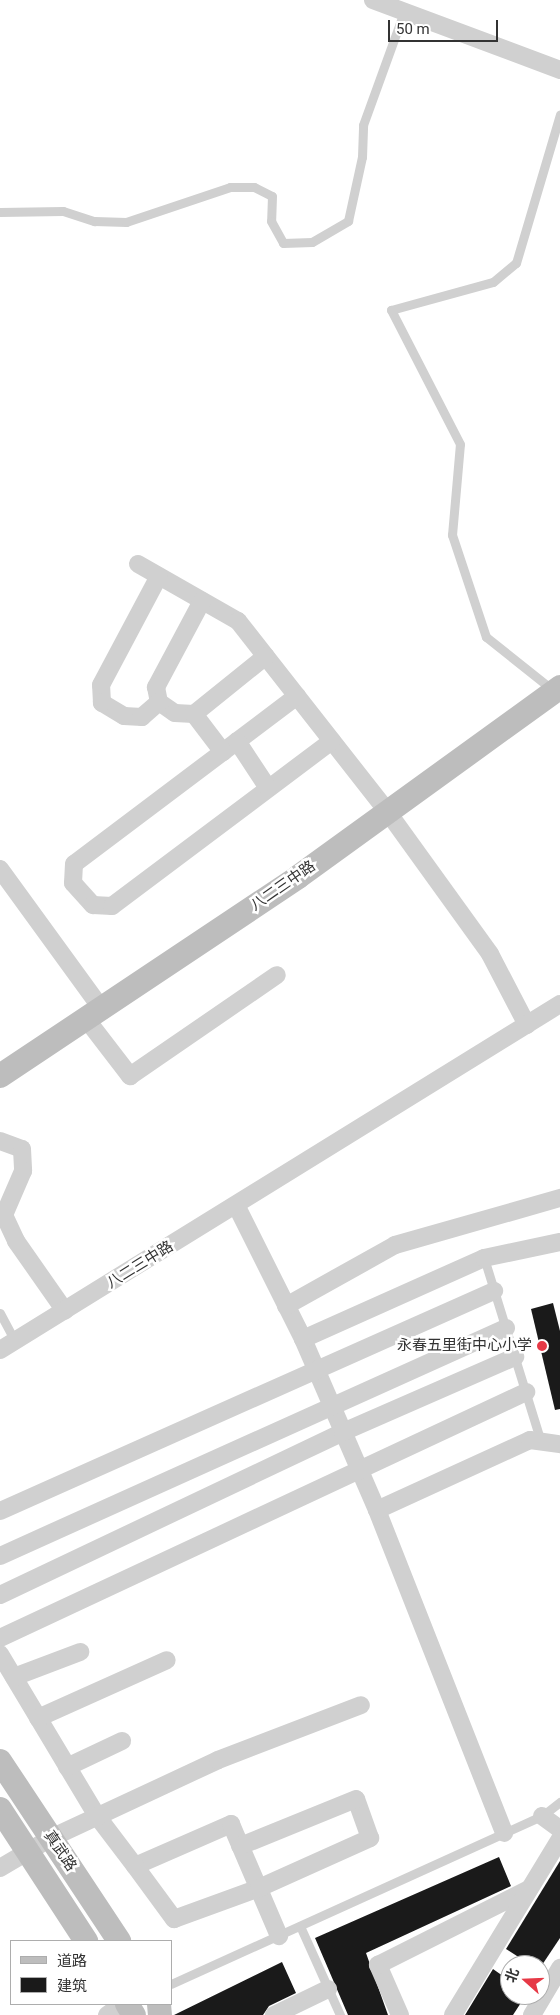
<!DOCTYPE html>
<html>
<head>
<meta charset="utf-8">
<style>
	body { margin:0 }
	#map { position:relative; width:560px; height:2015px; overflow:hidden; background:#fff; font-family:Roboto,"Noto Sans SC",sans-serif }
	div>[style] { position:absolute }
	.building>* { inset:0; background:#1a1a1a }
	.lane>* { height:9px; margin:-4.5px; padding:0 4.5px; transform-origin:4.5px; border-radius:4.5px; background:#d0d0d0 }
	.street>* { height:18px; margin:-9px; padding:0 9px; transform-origin:9px; border-radius:9px; background:#d0d0d0 }
	.secondary>* { height:24px; margin:-12px; padding:0 12px; transform-origin:12px; border-radius:12px; background:#bdbdbd }
	.dots>* { width:14px; height:14px; translate:-50% -50%; box-sizing:border-box; border:2px solid #fff; border-radius:50% }
	span { translate:-50% -50%; white-space:nowrap; text-align:center; line-height:1.15; -webkit-text-stroke:5px #fff; paint-order:stroke }
	.street-label { font-size:15px; color:#333 }
	.poi-label { font-size:15px; color:#333 }
	.right { translate:-100% -50%; text-align:right }
	.legend { position:absolute; left:10px; top:1940px; width:162px; height:65px; box-sizing:border-box; background:#fff; border:1px solid #adadad; margin:0; padding:6px 9px; list-style:none; font-size:15px; color:#333 }
	.legend li { display:flex; align-items:center; gap:10px; height:25px }
	.legend b { width:25px; border:1px solid #adadad }
	.north { position:absolute; left:500px; top:1955px; width:50px; height:50px; box-sizing:border-box; background:#fff; border:1px solid #adadad; border-radius:50%; rotate:290deg; font-size:14px; font-weight:700; line-height:20px; text-align:center; color:#333 }
	.north::after { content:''; display:block; margin:auto; width:18px; height:22px; background:#e63946; clip-path:polygon(50% 0,100% 100%,50% 72%,0 100%) }
	.scale { position:absolute; left:388px; top:20px; width:110px; height:22px; box-sizing:border-box; border:2px solid #333; border-top:0; padding-left:6px; font-size:15px; line-height:18px; white-space:nowrap; color:#333; -webkit-text-stroke:4px #fff; paint-order:stroke }
</style>
</head>
<body>
<div id="map">
	<div class="building">
		<i style="clip-path:polygon(553px 1303px,560px 1331px,560px 1409px,555px 1410px,531px 1309px)"></i>
		<i style="clip-path:polygon(499px 1857px,511px 1886px,366px 1953px,388px 2015px,348px 2015px,315px 1938px)"></i>
		<i style="clip-path:polygon(560px 1861px,560px 1938px,542px 1965px,531px 1965px,506px 1949px)"></i>
		<i style="clip-path:polygon(282px 1962px,296px 1993px,269px 2006px,263px 2015px,174px 2015px)"></i>
		<i style="clip-path:polygon(493px 1969px,510px 1981px,510px 1995px,526px 1995px,513px 2015px,465px 2015px)"></i>
	</div>
	<div class="lane">
		<i style="left:0;top:212px;width:63px;rotate:-0.9deg"></i>
		<i style="left:63px;top:211px;width:33px;rotate:18deg"></i>
		<i style="left:94px;top:221px;width:32px;rotate:2deg"></i>
		<i style="left:126px;top:222px;width:110px;rotate:-18.6deg"></i>
		<i style="left:230px;top:187px;width:24px"></i>
		<i style="left:254px;top:187px;width:20px;rotate:27deg"></i>
		<i style="left:272px;top:196px;width:25px;rotate:92deg"></i>
		<i style="left:271px;top:221px;width:25px;rotate:61deg"></i>
		<i style="left:283px;top:243px;width:29px;rotate:-2deg"></i>
		<i style="left:312px;top:242px;width:42px;rotate:-30.3deg"></i>
		<i style="left:348px;top:221px;width:66px;rotate:-77.7deg"></i>
		<i style="left:362px;top:157px;width:32px;rotate:-88deg"></i>
		<i style="left:363px;top:125px;width:120px;rotate:-70.1deg"></i>
		<i style="left:554px;top:691px;width:87px;rotate:-141.5deg"></i>
		<i style="left:486px;top:637px;width:108px;rotate:-108.4deg"></i>
		<i style="left:452px;top:535px;width:91px;rotate:-85deg"></i>
		<i style="left:460px;top:444px;width:151px;rotate:-117.2deg"></i>
		<i style="left:391px;top:310px;width:106px;rotate:-15.4deg"></i>
		<i style="left:493px;top:282px;width:30px;rotate:-40deg"></i>
		<i style="left:516px;top:263px;width:155px;rotate:-73.5deg"></i>
		<i style="left:484px;top:1258px;width:193px;rotate:72.8deg"></i>
		<i style="left:0;top:1313px;width:32px;rotate:62deg"></i>
		<i style="left:300px;top:1926px;width:98px;rotate:65.8deg"></i>
		<i style="left:171px;top:1984px;width:407px;rotate:-24.4deg"></i>
		<i style="left:542px;top:1816px;width:23px;rotate:-38deg"></i>
	</div>
	<div class="street">
		<i style="left:373px;top:0;width:200px;rotate:20.5deg"></i>
		<i style="left:138px;top:564px;width:115px;rotate:29.7deg"></i>
		<i style="left:238px;top:621px;width:241px;rotate:51.9deg"></i>
		<i style="left:387px;top:811px;width:176px;rotate:54.2deg"></i>
		<i style="left:490px;top:954px;width:80px;rotate:62.5deg"></i>
		<i style="left:202px;top:601px;width:98px;rotate:118.1deg"></i>
		<i style="left:156px;top:687px;width:15px;rotate:79deg"></i>
		<i style="left:159px;top:702px;width:19px;rotate:35deg"></i>
		<i style="left:175px;top:713px;width:19px;rotate:3deg"></i>
		<i style="left:194px;top:714px;width:48px;rotate:52.7deg"></i>
		<i style="left:297px;top:696px;width:279px;rotate:143deg"></i>
		<i style="left:74px;top:864px;width:19px;rotate:93deg"></i>
		<i style="left:73px;top:883px;width:30px;rotate:48deg"></i>
		<i style="left:93px;top:905px;width:19px;rotate:3deg"></i>
		<i style="left:112px;top:906px;width:275px;rotate:-36.9deg"></i>
		<i style="left:159px;top:702px;width:23px;rotate:139deg"></i>
		<i style="left:142px;top:717px;width:18px;rotate:-177deg"></i>
		<i style="left:124px;top:716px;width:26px;rotate:-149deg"></i>
		<i style="left:102px;top:703px;width:18px;rotate:-93deg"></i>
		<i style="left:101px;top:685px;width:123px;rotate:-62deg"></i>
		<i style="left:194px;top:714px;width:92px;rotate:-38.9deg"></i>
		<i style="left:237px;top:741px;width:56px;rotate:56.6deg"></i>
		<i style="left:0;top:869px;width:175px;rotate:54deg"></i>
		<i style="left:87px;top:1020px;width:71px;rotate:52.5deg"></i>
		<i style="left:130px;top:1076px;width:178px;rotate:-34.5deg"></i>
		<i style="left:0;top:1141px;width:23px;rotate:20deg"></i>
		<i style="left:22px;top:1149px;width:22px;rotate:87deg"></i>
		<i style="left:23px;top:1171px;width:48px;rotate:113.4deg"></i>
		<i style="left:4px;top:1215px;width:29px;rotate:65deg"></i>
		<i style="left:16px;top:1241px;width:85px;rotate:55deg"></i>
		<i style="left:236px;top:1205px;width:150px;rotate:63.4deg"></i>
		<i style="left:303px;top:1339px;width:186px;rotate:66.6deg"></i>
		<i style="left:377px;top:1510px;width:347px;rotate:68.5deg"></i>
		<i style="left:286px;top:1306px;width:125px;rotate:-29.2deg"></i>
		<i style="left:395px;top:1245px;width:172px;rotate:-15.9deg"></i>
		<i style="left:303px;top:1339px;width:198px;rotate:-24.1deg"></i>
		<i style="left:484px;top:1258px;width:78px;rotate:-11.9deg"></i>
		<i style="left:0;top:1350px;width:658px;rotate:-31.71deg"></i>
		<i style="left:377px;top:1510px;width:168px;rotate:-24.6deg"></i>
		<i style="left:530px;top:1440px;width:30px;rotate:8deg"></i>
		<i style="left:0;top:1511px;width:541px;rotate:-24.01deg"></i>
		<i style="left:0;top:1556px;width:555px;rotate:-24.26deg"></i>
		<i style="left:0;top:1595px;width:380px;rotate:-25.4deg"></i>
		<i style="left:343px;top:1432px;width:188px;rotate:-23.6deg"></i>
		<i style="left:0;top:1638px;width:581px;rotate:-25.06deg"></i>
		<i style="left:0;top:1654px;width:189px;rotate:59.1deg"></i>
		<i style="left:97px;top:1816px;width:63px;rotate:52.8deg"></i>
		<i style="left:135px;top:1866px;width:105px;rotate:-23.6deg"></i>
		<i style="left:231px;top:1824px;width:122px;rotate:66.8deg"></i>
		<i style="left:14px;top:1677px;width:71px;rotate:-20.7deg"></i>
		<i style="left:38px;top:1718px;width:141px;rotate:-24.2deg"></i>
		<i style="left:67px;top:1767px;width:61px;rotate:-25.3deg"></i>
		<i style="left:542px;top:1816px;width:22px;rotate:36deg"></i>
		<i style="left:135px;top:1866px;width:66px;rotate:53.7deg"></i>
		<i style="left:174px;top:1919px;width:90px;rotate:-20deg"></i>
		<i style="left:259px;top:1888px;width:122px;rotate:-24.2deg"></i>
		<i style="left:370px;top:1838px;width:41px;rotate:-109.7deg"></i>
		<i style="left:356px;top:1799px;width:125px;rotate:157.9deg"></i>
		<i style="left:0;top:1868px;width:59px;rotate:-30.5deg"></i>
		<i style="left:51px;top:1838px;width:184px;rotate:-25deg"></i>
		<i style="left:218px;top:1760px;width:153px;rotate:-21deg"></i>
		<i style="left:107px;top:2015px;width:19px;rotate:-35deg"></i>
		<i style="left:274px;top:2015px;width:60px;rotate:-25.7deg"></i>
		<i style="left:400px;top:2015px;width:55px;rotate:-113.7deg"></i>
		<i style="left:378px;top:1965px;width:169px;rotate:-26.7deg"></i>
		<i style="left:453px;top:2015px;width:206px;rotate:-58.7deg"></i>
		<i style="left:532px;top:2015px;width:55px;rotate:-59.2deg"></i>
	</div>
	<div class="secondary">
		<i style="left:0;top:1076px;width:358px;rotate:-33.7deg"></i>
		<i style="left:298px;top:877px;width:324px;rotate:-35.9deg"></i>
		<i style="left:0;top:1761px;width:216px;rotate:56.5deg"></i>
		<i style="left:0;top:1809px;width:158px;rotate:56.9deg"></i>
		<i style="left:127px;top:2004px;width:13px;rotate:58deg"></i>
		<i style="left:159px;top:2004px;width:11px;rotate:85deg"></i>
	</div>
	<div class="dots">
		<i style="left:542px;top:1346px;background:#e63946"></i>
	</div>
	<div class="street-label">
		<span style="left:283px;top:886px;rotate:-35deg">八二三中路</span>
		<span style="left:140px;top:1265px;rotate:-32deg">八二三中路</span>
		<span style="left:60px;top:1851px;rotate:56deg">真武路</span>
	</div>
	<div class="poi-label">
		<span class="right" style="left:532px;top:1346px">永春五里街中心小学</span>
	</div>
	<ul class="legend">
	<li><b style="height:6px;background:#bdbdbd"></b>道路</li>
	<li><b style="height:14px;background:#1a1a1a"></b>建筑</li>
	</ul>
	<div class="north">北</div>
	<div class="scale">50 m</div>
</div>
</body>
</html>
